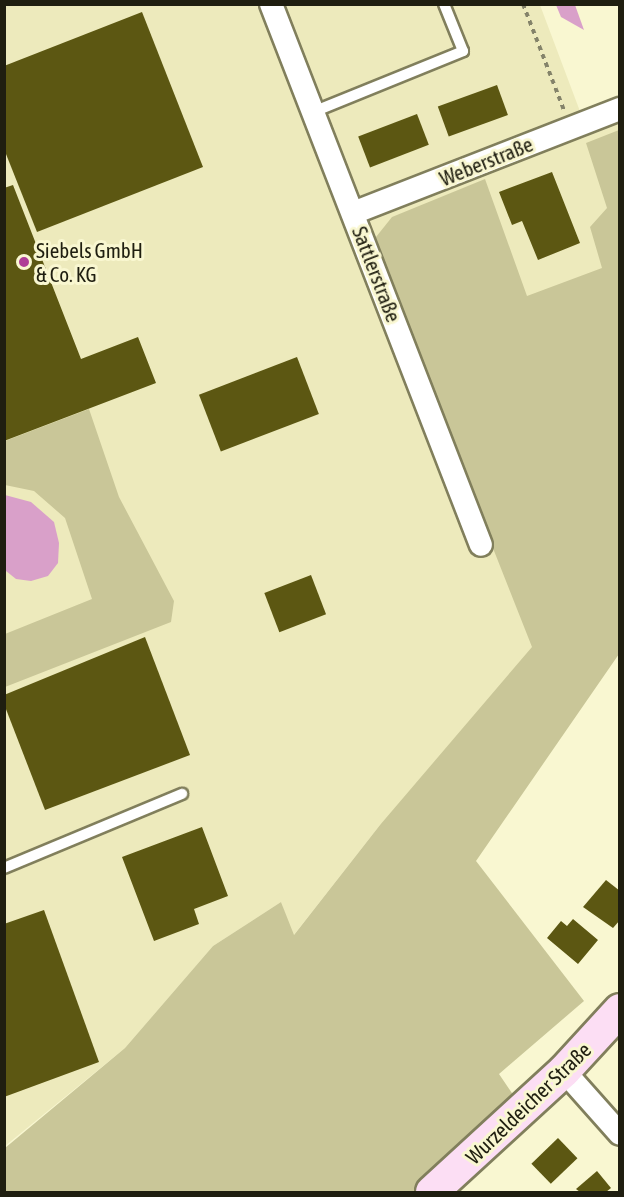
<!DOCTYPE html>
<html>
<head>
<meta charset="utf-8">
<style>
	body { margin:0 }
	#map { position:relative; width:624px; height:1197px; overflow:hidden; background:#f9f7d1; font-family:"Asap Condensed",sans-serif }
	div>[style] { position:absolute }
	.built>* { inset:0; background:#edeabc }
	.green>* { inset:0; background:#c9c698 }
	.water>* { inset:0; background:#d9a0c9 }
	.building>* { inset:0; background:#5c5712; transform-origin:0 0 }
	.path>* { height:4px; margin-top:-2px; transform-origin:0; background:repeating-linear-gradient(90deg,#84836a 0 4.5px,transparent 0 9px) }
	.roads { filter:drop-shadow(2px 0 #817f5c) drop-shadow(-2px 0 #817f5c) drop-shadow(0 2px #817f5c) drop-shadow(0 -2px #817f5c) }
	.lane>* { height:10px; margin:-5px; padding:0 5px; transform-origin:5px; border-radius:5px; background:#fff }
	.street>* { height:22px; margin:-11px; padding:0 11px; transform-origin:11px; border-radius:11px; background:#fff }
	.secondary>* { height:32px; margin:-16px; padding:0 16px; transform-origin:16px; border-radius:16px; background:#fcdef4 }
	.dots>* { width:16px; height:16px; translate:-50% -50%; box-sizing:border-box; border:3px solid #f9f7d1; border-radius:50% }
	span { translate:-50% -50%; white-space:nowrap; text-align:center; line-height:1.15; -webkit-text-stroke:6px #f9f7d1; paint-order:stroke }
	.street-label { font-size:21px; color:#1f1e10 }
	.poi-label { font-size:21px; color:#1f1e10 }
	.left { translate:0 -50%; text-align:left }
	.frame { position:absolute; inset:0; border:6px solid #1f1e10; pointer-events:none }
</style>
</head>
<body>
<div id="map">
	<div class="built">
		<i style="clip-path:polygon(5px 5px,540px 5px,581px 114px,619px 100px,619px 654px,380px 825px,293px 936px,281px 902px,213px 946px,125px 1048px,5px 1146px)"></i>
	</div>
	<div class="green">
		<i style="clip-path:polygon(619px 130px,619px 654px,476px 861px,584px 1001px,499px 1074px,516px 1099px,414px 1192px,5px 1192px,5px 1148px,125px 1048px,213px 946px,281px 902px,294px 935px,380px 825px,532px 647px,372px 242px,392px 217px,485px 179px,527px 296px,602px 268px,590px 227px,607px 208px,586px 143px)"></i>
		<i style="clip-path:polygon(89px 409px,119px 497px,174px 601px,171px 622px,5px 687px,5px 634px,92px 599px,65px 518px,34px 491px,5px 485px,5px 441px)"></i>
	</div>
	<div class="water">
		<i style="clip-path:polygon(556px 5px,575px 5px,584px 30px,561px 17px)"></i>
		<i style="clip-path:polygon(5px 495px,31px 502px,54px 522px,59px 543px,58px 563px,48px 576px,31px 581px,16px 579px,6px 571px)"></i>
	</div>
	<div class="building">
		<i style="clip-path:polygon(142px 12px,203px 167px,37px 232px,4px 149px,4px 66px)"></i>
		<i style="left:497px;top:85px;width:32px;height:63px;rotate:70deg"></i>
		<i style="left:417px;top:114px;width:33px;height:63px;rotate:69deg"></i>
		<i style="clip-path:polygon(552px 172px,580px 243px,538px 260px,522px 221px,512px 225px,499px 192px)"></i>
		<i style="clip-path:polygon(13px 185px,81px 359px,138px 337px,156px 383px,4px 441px,4px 188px)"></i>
		<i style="left:297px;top:357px;width:61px;height:105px;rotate:69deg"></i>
		<i style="left:311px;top:575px;width:42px;height:50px;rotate:69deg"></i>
		<i style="clip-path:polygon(145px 637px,190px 755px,45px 810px,4px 704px,4px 695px)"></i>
		<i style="clip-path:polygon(202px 827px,228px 896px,194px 909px,199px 924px,154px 941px,122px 857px)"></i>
		<i style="clip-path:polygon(606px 880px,620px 891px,620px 920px,613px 928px,583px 907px)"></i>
		<i style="clip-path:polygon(44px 910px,99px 1062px,4px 1097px,4px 924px)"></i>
		<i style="clip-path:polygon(573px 919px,598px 940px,578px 964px,547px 938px,561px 921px,567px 926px)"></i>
		<i style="left:558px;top:1138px;width:28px;height:37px;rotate:46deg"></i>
		<i style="clip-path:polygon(597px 1171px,611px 1188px,606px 1192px,580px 1192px,576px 1189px)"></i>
	</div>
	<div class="path">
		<i style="left:523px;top:4px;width:114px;rotate:68.9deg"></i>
	</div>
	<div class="roads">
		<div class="lane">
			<i style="left:313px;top:112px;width:162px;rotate:-22.1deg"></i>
			<i style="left:463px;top:51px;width:51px;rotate:-112deg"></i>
			<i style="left:4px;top:868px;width:193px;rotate:-22.6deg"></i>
		</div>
		<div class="street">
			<i style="left:271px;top:4px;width:580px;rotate:68.79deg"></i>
			<i style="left:353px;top:213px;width:287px;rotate:-21.3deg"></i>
			<i style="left:564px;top:1071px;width:84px;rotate:48.4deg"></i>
		</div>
		<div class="secondary">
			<i style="left:432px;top:1192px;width:179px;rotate:-42.5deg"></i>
			<i style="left:564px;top:1071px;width:83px;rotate:-47.4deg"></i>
		</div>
	</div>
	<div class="dots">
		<i style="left:24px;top:262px;background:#af3d97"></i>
	</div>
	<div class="street-label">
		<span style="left:486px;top:161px;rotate:-22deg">Weberstraße</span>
		<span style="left:377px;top:274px;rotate:69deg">Sattlerstraße</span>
		<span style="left:528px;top:1103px;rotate:-44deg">Wurzeldeicher Straße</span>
	</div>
	<div class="poi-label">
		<span class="left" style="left:36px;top:262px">Siebels GmbH<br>&amp; Co. KG</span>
	</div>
	<div class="frame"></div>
</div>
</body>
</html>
